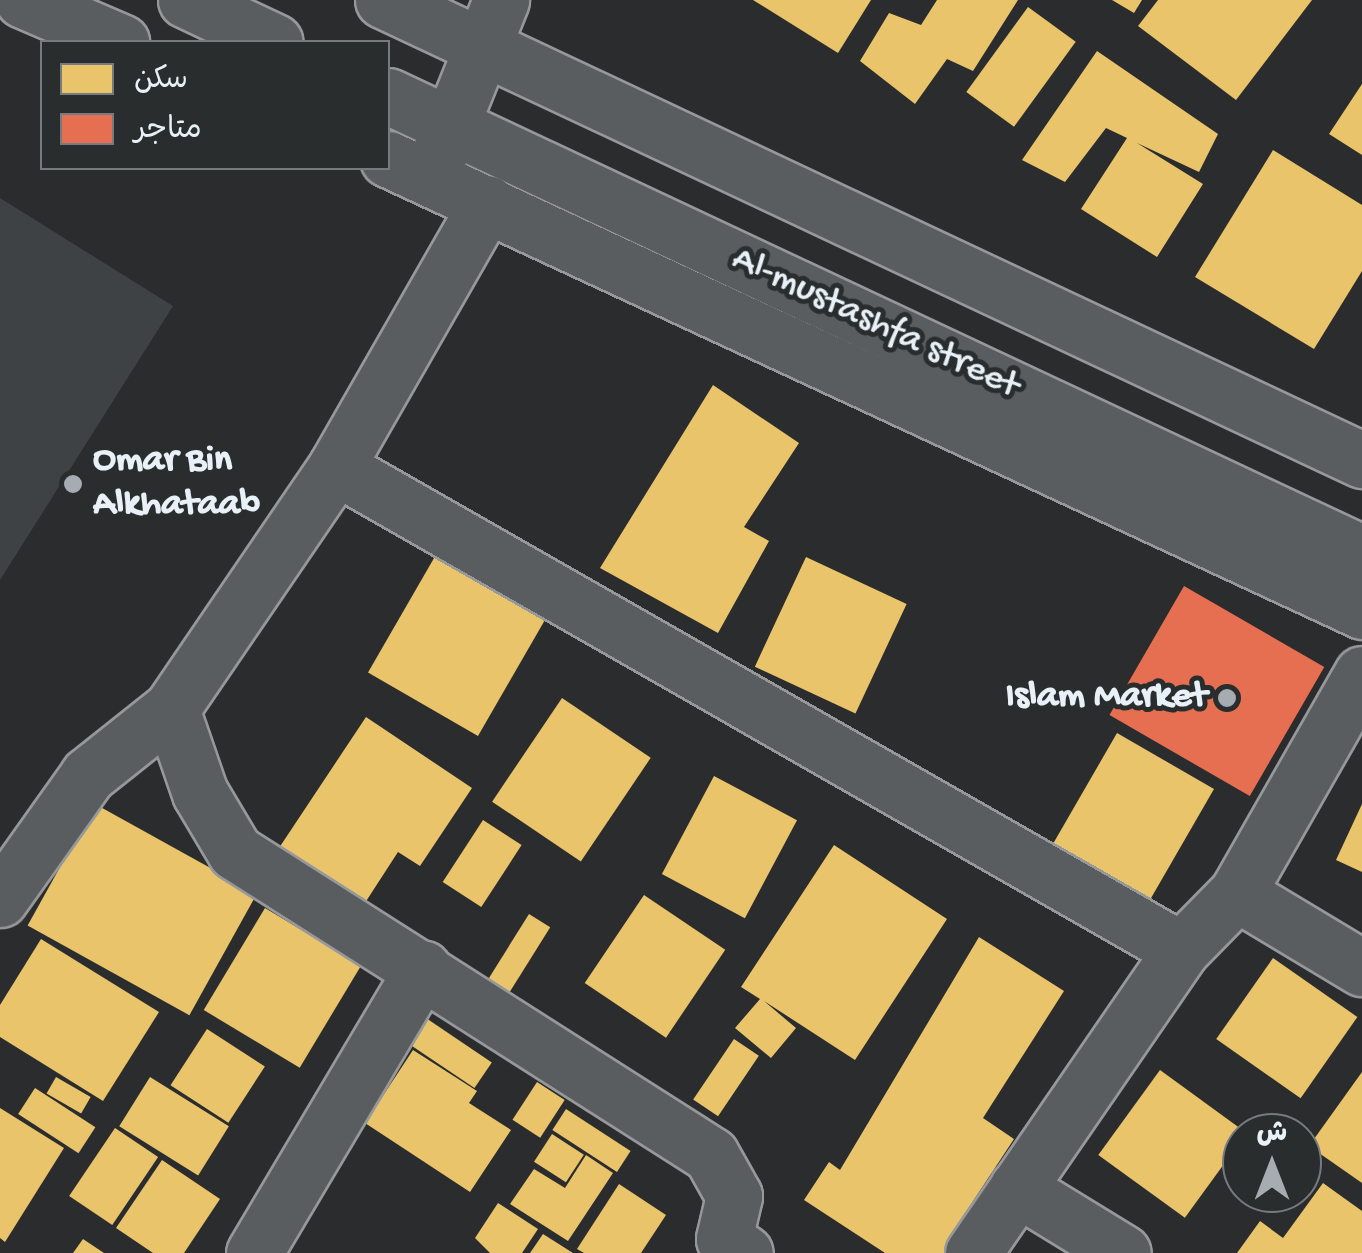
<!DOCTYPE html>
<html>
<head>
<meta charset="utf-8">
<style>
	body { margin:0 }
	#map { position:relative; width:1362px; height:1253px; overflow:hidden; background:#2b2c2d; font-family:"Gochi Hand","Playpen Sans Arabic",sans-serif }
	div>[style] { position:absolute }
	.green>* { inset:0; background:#3f4244 }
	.homes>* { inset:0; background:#e9c46a; transform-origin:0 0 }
	.shops>* { inset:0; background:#e76f51; transform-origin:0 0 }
	.roads { filter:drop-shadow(2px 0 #96989a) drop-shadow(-2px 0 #96989a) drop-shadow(0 2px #96989a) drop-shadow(0 -2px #96989a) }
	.minor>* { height:55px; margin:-27.5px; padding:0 27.5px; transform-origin:27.5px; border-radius:27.5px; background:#5a5d60 }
	.primary>* { height:55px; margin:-27.5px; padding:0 27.5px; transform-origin:27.5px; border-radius:27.5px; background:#5a5d60 }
	.dots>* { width:28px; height:28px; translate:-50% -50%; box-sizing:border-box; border:5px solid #2a2d2e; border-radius:50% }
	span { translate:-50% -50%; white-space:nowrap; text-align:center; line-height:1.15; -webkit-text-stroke:10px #2a2d2e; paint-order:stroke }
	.street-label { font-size:38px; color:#e8f1f8 }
	.poi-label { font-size:38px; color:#e8f1f8; font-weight:700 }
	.left { translate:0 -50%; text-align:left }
	.right { translate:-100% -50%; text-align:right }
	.legend { position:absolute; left:40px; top:40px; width:350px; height:130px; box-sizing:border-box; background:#2a2d2e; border:2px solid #767b7f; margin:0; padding:12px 18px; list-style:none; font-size:30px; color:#e8f1f8 }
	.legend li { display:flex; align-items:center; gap:20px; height:50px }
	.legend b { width:50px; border:2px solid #767b7f }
	.north { position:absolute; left:1222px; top:1113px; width:100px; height:100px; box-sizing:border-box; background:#2a2d2e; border:2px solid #767b7f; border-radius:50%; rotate:0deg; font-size:28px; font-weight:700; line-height:40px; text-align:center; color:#e8f1f8 }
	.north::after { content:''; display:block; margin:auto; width:35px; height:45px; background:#a6acb1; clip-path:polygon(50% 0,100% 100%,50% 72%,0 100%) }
</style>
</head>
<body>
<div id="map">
	<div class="green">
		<i style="clip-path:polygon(0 198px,173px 306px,0 580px)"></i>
	</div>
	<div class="homes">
		<i style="clip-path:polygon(753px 0,871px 0,838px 53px)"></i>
		<i style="clip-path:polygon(937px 0,1018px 0,973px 71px,947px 59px,915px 104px,860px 61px,889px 13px,921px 25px)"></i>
		<i style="clip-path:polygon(1112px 0,1142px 0,1134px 13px)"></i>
		<i style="clip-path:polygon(1158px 0,1312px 0,1236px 100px,1138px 26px)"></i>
		<i style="left:1028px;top:7px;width:59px;height:105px;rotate:36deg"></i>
		<i style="clip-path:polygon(1097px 51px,1218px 134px,1199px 172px,1137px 143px,1203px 184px,1157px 257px,1081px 209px,1127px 138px,1106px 128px,1065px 182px,1022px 160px)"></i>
		<i style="clip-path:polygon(1362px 84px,1362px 155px,1329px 134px)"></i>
		<i style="clip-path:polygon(1273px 150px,1362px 205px,1362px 271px,1314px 349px,1195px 277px)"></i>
		<i style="clip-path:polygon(713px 385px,799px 443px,744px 527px,769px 541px,718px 633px,600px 568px)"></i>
		<i style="left:441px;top:546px;width:127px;height:146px;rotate:30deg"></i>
		<i style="left:806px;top:557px;width:111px;height:121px;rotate:25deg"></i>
		<i style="left:562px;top:698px;width:107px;height:125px;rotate:34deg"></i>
		<i style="clip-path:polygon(366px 717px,472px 788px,420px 866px,398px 852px,361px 909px,275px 854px)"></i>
		<i style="left:1117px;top:733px;width:112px;height:140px;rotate:30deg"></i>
		<i style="left:714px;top:776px;width:94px;height:111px;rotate:28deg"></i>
		<i style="left:95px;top:804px;width:185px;height:139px;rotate:29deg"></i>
		<i style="clip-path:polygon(1362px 804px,1362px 872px,1336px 860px)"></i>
		<i style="left:483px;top:820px;width:46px;height:74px;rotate:33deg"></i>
		<i style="clip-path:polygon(834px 845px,947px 919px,855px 1060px,764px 1001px,796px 1028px,771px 1058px,735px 1028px,760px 999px,741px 987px)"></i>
		<i style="left:644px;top:895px;width:98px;height:106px;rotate:34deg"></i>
		<i style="left:265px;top:908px;width:112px;height:119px;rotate:31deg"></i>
		<i style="left:529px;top:914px;width:25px;height:85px;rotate:32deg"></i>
		<i style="clip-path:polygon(979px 937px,1064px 991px,983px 1118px,1014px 1139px,952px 1233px,966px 1242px,958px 1253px,885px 1253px,804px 1200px,829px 1162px,840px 1170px)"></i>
		<i style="clip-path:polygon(41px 939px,159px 1012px,103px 1101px,0 1037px,0 1005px)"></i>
		<i style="left:1273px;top:958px;width:103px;height:99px;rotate:35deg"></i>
		<i style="left:423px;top:1016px;width:83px;height:31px;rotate:34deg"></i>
		<i style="left:207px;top:1029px;width:69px;height:67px;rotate:33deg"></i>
		<i style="left:734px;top:1039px;width:30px;height:73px;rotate:34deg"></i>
		<i style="clip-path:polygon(413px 1050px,477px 1091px,469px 1103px,511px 1130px,470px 1192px,365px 1123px)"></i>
		<i style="left:1160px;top:1070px;width:107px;height:105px;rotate:36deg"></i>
		<i style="clip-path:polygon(1362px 1072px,1362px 1183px,1309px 1146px)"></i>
		<i style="left:56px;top:1077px;width:40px;height:19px;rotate:30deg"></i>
		<i style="left:150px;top:1077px;width:93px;height:58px;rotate:32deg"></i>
		<i style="left:537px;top:1082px;width:33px;height:45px;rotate:33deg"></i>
		<i style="left:35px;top:1088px;width:72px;height:31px;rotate:33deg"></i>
		<i style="clip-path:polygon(0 1108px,64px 1148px,5px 1242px,0 1238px)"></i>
		<i style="left:566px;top:1109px;width:77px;height:25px;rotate:33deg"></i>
		<i style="left:115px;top:1128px;width:52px;height:82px;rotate:34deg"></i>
		<i style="left:552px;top:1134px;width:38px;height:33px;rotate:33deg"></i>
		<i style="clip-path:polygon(586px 1155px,613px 1173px,568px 1241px,510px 1204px,534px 1169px,565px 1188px)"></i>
		<i style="clip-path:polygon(162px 1160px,220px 1199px,184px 1253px,153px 1253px,116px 1228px)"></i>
		<i style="clip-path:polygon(1323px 1183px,1362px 1211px,1362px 1253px,1237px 1253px,1260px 1221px,1283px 1238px)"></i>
		<i style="clip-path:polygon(619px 1184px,666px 1215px,641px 1253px,584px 1253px,577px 1249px)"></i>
		<i style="clip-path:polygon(498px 1203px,538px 1229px,522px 1253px,490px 1253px,475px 1238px)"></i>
		<i style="clip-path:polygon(543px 1234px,573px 1253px,530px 1253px)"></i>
		<i style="clip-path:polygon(83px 1239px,104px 1253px,73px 1253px)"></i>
	</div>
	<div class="shops">
		<i style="left:1184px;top:586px;width:162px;height:149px;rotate:30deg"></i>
	</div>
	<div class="roads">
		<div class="minor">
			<i style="left:383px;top:0;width:1082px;rotate:25.17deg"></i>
			<i style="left:430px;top:177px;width:191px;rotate:-68.1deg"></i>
			<i style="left:336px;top:467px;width:973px;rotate:29.75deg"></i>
			<i style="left:171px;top:709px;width:89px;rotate:71deg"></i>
			<i style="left:200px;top:793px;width:69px;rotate:59.3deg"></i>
			<i style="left:235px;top:852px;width:564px;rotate:32.48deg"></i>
			<i style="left:711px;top:1155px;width:47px;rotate:60.7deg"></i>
			<i style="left:734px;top:1196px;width:44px;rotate:103.1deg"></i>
			<i style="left:724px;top:1239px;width:25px;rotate:34deg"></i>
			<i style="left:1237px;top:893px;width:146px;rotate:31deg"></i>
			<i style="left:0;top:899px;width:152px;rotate:-54.6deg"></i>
			<i style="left:88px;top:775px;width:106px;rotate:-38.5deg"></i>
			<i style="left:171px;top:709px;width:293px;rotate:-55.7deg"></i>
			<i style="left:336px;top:467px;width:304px;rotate:-60.2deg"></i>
			<i style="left:1017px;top:1188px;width:124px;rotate:31.5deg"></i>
			<i style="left:254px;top:1253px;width:331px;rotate:-59.3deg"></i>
			<i style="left:973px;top:1253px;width:368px;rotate:-55.5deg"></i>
			<i style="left:1181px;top:950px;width:80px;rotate:-45.5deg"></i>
			<i style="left:1237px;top:893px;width:252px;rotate:-60.3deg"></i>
		</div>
		<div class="primary">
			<i style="left:23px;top:0;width:107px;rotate:23.2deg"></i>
			<i style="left:186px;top:0;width:98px;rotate:25.3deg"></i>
			<i style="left:388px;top:96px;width:1076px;rotate:25.14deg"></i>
			<i style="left:388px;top:159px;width:1074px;rotate:24.89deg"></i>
		</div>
	</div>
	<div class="dots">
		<i style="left:73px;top:484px;background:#a6acb1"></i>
		<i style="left:1227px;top:698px;background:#a6acb1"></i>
	</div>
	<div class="street-label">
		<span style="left:875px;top:324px;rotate:25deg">Al-mustashfa street</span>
	</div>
	<div class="poi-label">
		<span class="left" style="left:93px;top:484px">Omar Bin<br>Alkhataab</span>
		<span class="right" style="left:1207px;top:698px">Islam Market</span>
	</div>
	<ul class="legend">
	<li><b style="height:28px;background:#e9c46a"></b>سكن</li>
	<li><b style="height:28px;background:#e76f51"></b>متاجر</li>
	</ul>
	<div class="north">ش</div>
</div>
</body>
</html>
